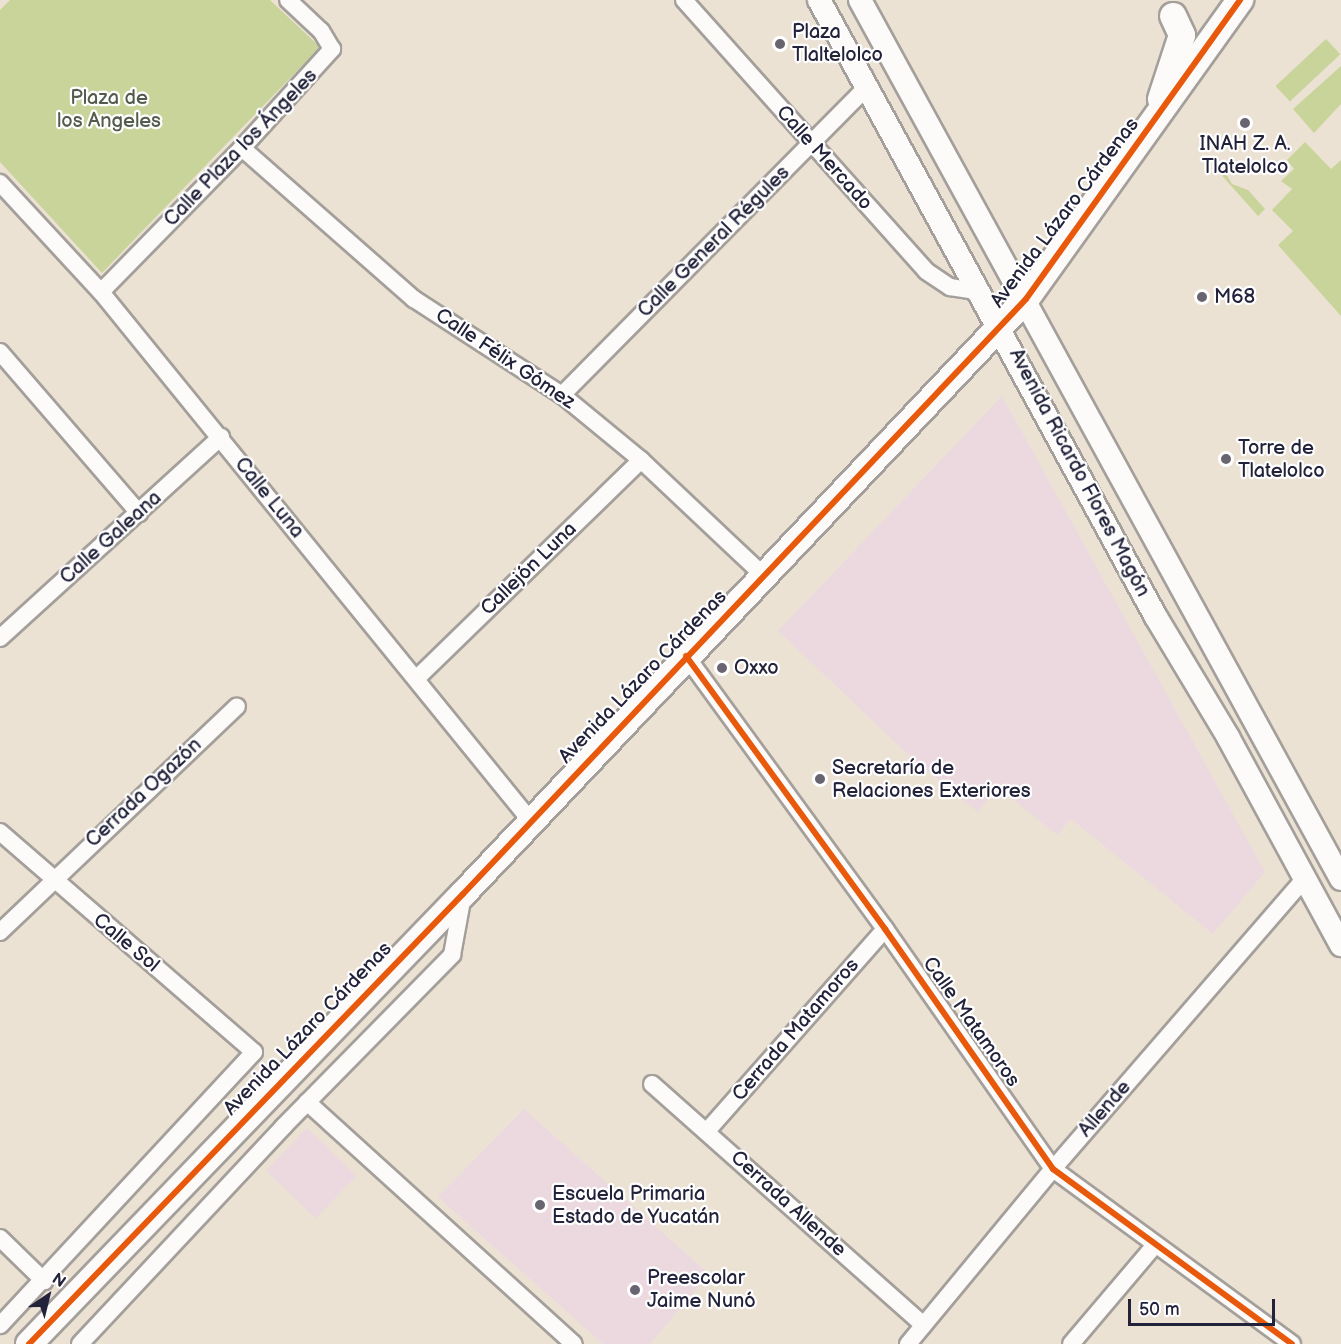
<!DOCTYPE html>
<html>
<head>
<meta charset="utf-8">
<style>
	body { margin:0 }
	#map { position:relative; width:1341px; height:1344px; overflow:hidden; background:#ebe2d4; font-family:"Balsamiq Sans",sans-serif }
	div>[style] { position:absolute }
	.built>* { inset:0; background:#ecd9e0; transform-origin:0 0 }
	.green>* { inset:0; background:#c9d49b; transform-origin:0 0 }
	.roads { filter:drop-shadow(2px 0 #a49f9a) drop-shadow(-2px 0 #a49f9a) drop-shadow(0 2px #a49f9a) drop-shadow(0 -2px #a49f9a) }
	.street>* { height:16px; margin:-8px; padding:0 8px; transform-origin:8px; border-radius:8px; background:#fcfbf9 }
	.secondary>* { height:22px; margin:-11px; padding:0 11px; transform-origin:11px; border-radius:11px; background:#fcfbf9 }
	.primary>* { height:26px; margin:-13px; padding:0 13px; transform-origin:13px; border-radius:13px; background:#fcfbf9 }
	.cycleway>* { height:6px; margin:-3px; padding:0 3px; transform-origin:3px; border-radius:3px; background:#e8590c }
	.dots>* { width:16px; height:16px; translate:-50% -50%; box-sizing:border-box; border:3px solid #fff; border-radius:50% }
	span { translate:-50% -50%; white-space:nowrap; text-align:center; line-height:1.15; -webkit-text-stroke:4.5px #fff; paint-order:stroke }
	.poi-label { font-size:20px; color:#22223b }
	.left { translate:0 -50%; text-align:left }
	.park-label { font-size:20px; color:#535c4c }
	.street-label { font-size:20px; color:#22223b }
	.north { position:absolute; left:18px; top:1266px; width:60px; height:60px; -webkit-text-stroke:4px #fff; paint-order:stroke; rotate:35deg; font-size:16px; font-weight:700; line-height:24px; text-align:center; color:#22223b }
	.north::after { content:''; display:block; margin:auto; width:21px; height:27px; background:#22223b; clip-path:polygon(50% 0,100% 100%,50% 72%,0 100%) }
	.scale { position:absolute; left:1128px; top:1299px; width:147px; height:27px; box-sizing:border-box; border:3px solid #22223b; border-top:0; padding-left:8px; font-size:18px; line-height:21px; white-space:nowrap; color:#22223b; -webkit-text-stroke:4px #fff; paint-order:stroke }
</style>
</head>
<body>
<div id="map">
	<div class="built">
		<i style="clip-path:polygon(1002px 396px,1265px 872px,1213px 934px,1071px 819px,1057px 835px,998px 787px,978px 812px,914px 760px,778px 631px)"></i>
		<i style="clip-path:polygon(524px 1109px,709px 1274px,650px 1344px,603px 1344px,438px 1197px)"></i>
		<i style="left:307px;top:1128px;width:69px;height:59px;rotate:44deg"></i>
	</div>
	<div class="green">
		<i style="clip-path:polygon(10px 0,270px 0,320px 47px,102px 273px,0 162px,0 10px)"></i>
		<i style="left:1326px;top:39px;width:21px;height:69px;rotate:47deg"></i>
		<i style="clip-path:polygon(1341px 66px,1341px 104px,1314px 133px,1293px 109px)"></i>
		<i style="clip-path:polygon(1305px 142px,1331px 169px,1341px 160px,1341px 316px,1278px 245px,1293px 231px,1272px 210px,1292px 189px,1281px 181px,1294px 169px,1287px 160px)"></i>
		<i style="clip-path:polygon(1226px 161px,1225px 172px,1232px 184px,1248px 190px,1265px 209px,1258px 216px,1217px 170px)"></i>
	</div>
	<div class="roads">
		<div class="street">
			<i style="left:684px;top:0;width:363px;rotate:48.2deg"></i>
			<i style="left:926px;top:271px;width:29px;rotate:34deg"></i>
			<i style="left:950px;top:287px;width:30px;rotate:9deg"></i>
			<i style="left:242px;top:148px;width:229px;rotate:41.3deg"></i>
			<i style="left:414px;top:299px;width:176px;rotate:33deg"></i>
			<i style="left:562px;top:395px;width:102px;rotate:39.4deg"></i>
			<i style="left:641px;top:460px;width:168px;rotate:43.3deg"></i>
			<i style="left:0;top:183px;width:149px;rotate:47.2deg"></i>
			<i style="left:101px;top:292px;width:680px;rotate:50.91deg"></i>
			<i style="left:101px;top:292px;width:202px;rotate:-45.6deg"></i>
			<i style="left:242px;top:148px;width:134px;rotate:-47.7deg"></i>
			<i style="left:332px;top:49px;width:21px;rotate:-121deg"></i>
			<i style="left:321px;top:31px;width:45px;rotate:-136.8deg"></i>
			<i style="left:0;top:352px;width:213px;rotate:49.2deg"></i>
			<i style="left:562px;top:395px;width:432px;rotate:-45.3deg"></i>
			<i style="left:0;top:638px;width:299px;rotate:-42.3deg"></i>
			<i style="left:686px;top:656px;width:338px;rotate:53.9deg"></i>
			<i style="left:885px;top:929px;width:293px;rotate:55deg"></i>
			<i style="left:1053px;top:1169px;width:296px;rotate:36.2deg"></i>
			<i style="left:416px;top:679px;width:314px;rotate:-44.2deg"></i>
			<i style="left:0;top:832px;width:336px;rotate:40.9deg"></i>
			<i style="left:254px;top:1052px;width:373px;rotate:132.9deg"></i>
			<i style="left:0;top:932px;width:327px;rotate:-43.6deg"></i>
			<i style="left:652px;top:1084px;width:363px;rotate:41.6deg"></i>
			<i style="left:307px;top:1102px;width:360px;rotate:42.2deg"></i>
			<i style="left:707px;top:1131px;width:269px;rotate:-48.6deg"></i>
			<i style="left:0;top:1238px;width:62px;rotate:44.3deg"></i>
			<i style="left:80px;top:1344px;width:299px;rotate:-46.9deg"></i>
			<i style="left:284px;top:1126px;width:240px;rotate:-45.5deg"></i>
			<i style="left:452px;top:955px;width:61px;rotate:-79.6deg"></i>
			<i style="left:908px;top:1344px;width:227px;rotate:-50.4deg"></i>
			<i style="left:1053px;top:1169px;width:385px;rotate:-49.1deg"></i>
			<i style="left:1071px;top:1344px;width:128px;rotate:-49.7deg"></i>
		</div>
		<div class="secondary">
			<i style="left:819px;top:0;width:703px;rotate:61.36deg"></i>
			<i style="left:1156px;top:617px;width:140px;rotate:59deg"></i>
			<i style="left:1228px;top:737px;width:237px;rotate:61.5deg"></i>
			<i style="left:860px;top:0;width:1002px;rotate:61.31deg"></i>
		</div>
		<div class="primary">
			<i style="left:1161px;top:99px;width:67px;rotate:-71.8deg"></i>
			<i style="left:1182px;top:35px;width:21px;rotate:-115deg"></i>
			<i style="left:29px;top:1344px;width:625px;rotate:-46.04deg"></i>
			<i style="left:463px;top:894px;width:819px;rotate:-46.58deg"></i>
			<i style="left:1026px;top:299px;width:368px;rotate:-54.4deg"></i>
		</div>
	</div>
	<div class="cycleway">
		<i style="left:686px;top:656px;width:338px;rotate:53.9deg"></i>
		<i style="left:885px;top:929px;width:293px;rotate:55deg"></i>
		<i style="left:1053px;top:1169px;width:296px;rotate:36.2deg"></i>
		<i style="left:29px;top:1344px;width:625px;rotate:-46.04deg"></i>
		<i style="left:463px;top:894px;width:819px;rotate:-46.58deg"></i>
		<i style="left:1026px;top:299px;width:368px;rotate:-54.4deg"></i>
	</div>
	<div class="dots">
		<i style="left:780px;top:44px;background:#686571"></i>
		<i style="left:1245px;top:123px;background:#686571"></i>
		<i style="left:1202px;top:297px;background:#686571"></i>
		<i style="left:1226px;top:459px;background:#686571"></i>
		<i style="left:722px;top:668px;background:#686571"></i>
		<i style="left:820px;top:779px;background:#686571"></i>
		<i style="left:540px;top:1205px;background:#686571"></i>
		<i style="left:635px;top:1290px;background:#686571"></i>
	</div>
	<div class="poi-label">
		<span class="left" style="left:792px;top:44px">Plaza<br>Tlaltelolco</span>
		<span style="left:1245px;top:156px">INAH Z. A.<br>Tlatelolco</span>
		<span class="left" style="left:1214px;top:297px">M68</span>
		<span class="left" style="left:1238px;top:460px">Torre de<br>Tlatelolco</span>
		<span class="left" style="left:734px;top:668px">Oxxo</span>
		<span class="left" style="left:832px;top:780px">Secretaría de<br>Relaciones Exteriores</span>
		<span class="left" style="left:552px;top:1206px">Escuela Primaria<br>Estado de Yucatán</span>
		<span class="left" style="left:647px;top:1290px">Preescolar<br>Jaime Nunó</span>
	</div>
	<div class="park-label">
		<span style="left:109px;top:110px">Plaza de<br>los Angeles</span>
	</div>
	<div class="street-label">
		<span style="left:241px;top:148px;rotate:-46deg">Calle Plaza los Ángeles</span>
		<span style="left:824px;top:158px;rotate:48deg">Calle Mercado</span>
		<span style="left:1065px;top:213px;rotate:-53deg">Avenida Lázaro Cárdenas</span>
		<span style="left:714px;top:242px;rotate:-45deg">Calle General Régules</span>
		<span style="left:505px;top:359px;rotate:34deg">Calle Félix Gómez</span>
		<span style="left:1079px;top:473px;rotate:62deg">Avenida Ricardo Flores Magón</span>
		<span style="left:269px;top:498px;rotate:51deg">Calle Luna</span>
		<span style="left:111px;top:538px;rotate:-42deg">Calle Galeana</span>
		<span style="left:529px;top:569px;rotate:-44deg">Callejón Luna</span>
		<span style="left:643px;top:677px;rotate:-46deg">Avenida Lázaro Cárdenas</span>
		<span style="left:144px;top:793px;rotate:-43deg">Cerrada Ogazón</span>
		<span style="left:126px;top:943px;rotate:40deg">Calle Sol</span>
		<span style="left:971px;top:1022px;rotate:55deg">Calle Matamoros</span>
		<span style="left:308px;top:1029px;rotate:-46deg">Avenida Lázaro Cárdenas</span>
		<span style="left:796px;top:1030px;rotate:-49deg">Cerrada Matamoros</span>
		<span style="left:1105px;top:1109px;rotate:-49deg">Allende</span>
		<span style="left:788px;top:1204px;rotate:42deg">Cerrada Allende</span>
	</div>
	<div class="north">N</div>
	<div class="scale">50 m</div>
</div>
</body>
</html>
